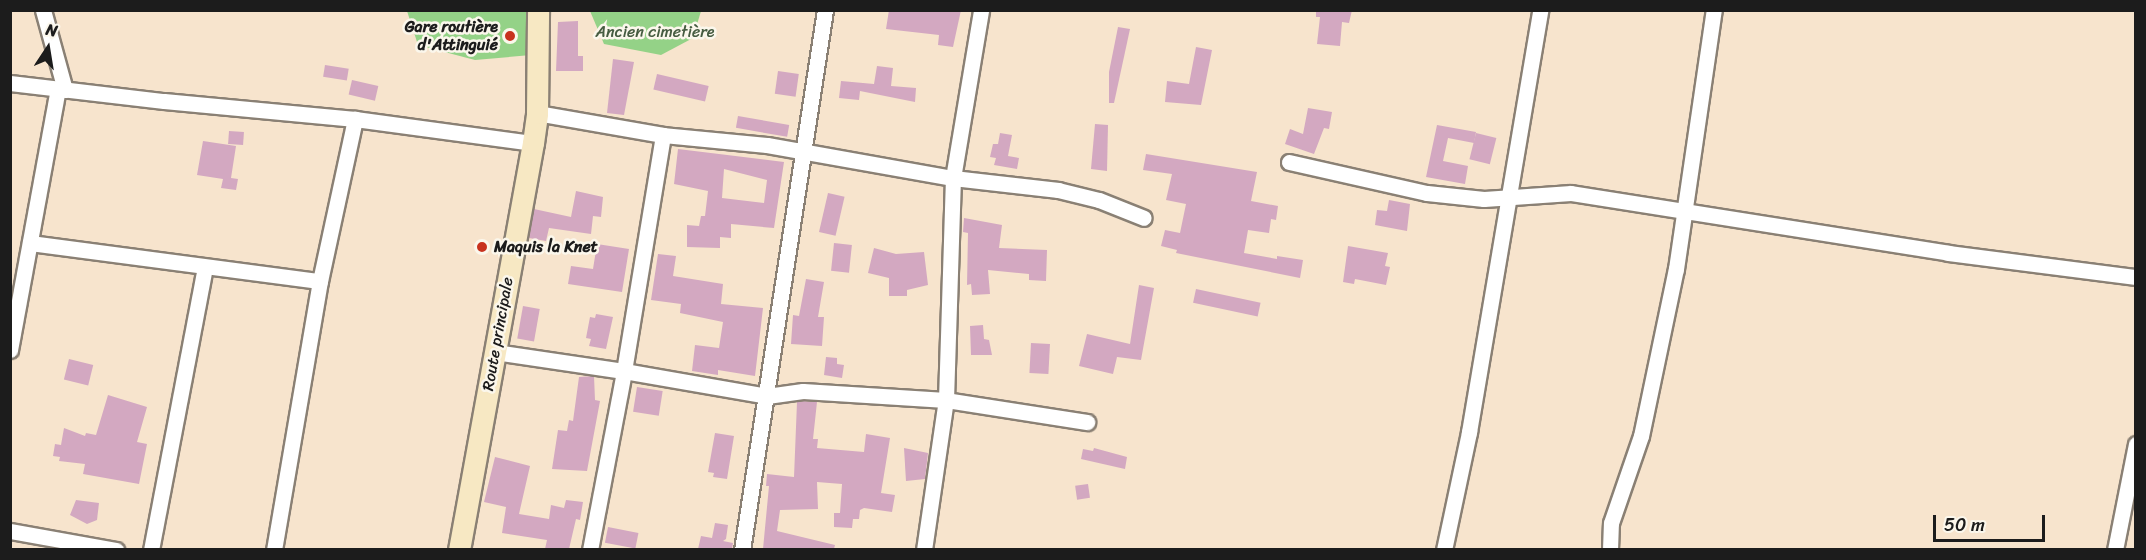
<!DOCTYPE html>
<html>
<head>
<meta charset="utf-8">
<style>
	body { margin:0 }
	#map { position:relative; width:2146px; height:560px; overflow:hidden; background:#f7e4cd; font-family:Sriracha,sans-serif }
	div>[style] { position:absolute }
	.green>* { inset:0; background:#94d287 }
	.building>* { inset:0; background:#d3a8c1; transform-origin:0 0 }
	.roads { filter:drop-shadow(2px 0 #8a8074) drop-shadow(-2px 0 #8a8074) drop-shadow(0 2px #8a8074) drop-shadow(0 -2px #8a8074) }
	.street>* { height:15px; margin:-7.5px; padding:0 7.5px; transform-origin:7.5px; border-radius:7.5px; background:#fff }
	.secondary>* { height:21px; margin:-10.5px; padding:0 10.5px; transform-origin:10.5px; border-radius:10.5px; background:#f7e8c3 }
	.dots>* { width:16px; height:16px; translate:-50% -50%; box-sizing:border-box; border:3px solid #fbf7ec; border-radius:50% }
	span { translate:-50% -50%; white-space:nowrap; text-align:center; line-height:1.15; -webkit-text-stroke:5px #fbf7ec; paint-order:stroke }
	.poi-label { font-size:16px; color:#1c1c1c; font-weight:700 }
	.right { translate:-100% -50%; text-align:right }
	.left { translate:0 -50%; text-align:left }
	.park-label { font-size:16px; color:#465c41 }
	.street-label { font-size:16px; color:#1c1c1c }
	.frame { position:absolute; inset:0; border:12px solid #1c1c1c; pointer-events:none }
	.north { position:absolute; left:18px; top:18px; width:60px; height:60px; -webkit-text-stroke:4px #fbf7ec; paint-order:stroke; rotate:12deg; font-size:16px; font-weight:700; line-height:24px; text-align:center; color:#1c1c1c }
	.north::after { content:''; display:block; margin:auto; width:21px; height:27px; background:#1c1c1c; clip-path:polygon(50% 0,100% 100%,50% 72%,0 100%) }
	.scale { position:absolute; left:1933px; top:515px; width:112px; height:27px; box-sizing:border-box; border:3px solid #1c1c1c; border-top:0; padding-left:8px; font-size:18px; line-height:21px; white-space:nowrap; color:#1c1c1c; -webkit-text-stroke:4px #fbf7ec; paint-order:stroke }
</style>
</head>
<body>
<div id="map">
	<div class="green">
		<i style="clip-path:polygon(407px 11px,530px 11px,531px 55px,475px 60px,418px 45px)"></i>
		<i style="clip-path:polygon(590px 11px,701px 11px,693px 38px,661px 55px,604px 44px)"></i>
	</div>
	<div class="building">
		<i style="clip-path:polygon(889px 10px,961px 10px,953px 47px,938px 45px,939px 35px,886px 29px)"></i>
		<i style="clip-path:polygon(1316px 10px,1352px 10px,1349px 23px,1342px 22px,1340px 46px,1317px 44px,1320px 17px,1316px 17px)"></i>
		<i style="clip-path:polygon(578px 21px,578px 56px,583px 56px,583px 71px,556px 71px,558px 22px)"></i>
		<i style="clip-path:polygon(1118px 27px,1130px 29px,1114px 103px,1109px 103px,1109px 72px)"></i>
		<i style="clip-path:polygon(1196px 47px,1212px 50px,1201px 105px,1165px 102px,1167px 81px,1189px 84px)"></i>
		<i style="clip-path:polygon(613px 59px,634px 62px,624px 115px,607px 113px)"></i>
		<i style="left:325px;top:65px;width:24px;height:12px;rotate:9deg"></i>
		<i style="clip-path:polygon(877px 66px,893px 68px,891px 86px,916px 88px,915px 102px,860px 91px,859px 100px,839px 98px,841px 81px,874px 84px)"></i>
		<i style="left:778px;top:71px;width:21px;height:23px;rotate:8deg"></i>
		<i style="left:657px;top:74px;width:53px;height:16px;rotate:13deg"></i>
		<i style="left:352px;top:80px;width:27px;height:15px;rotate:13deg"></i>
		<i style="clip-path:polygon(1308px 108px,1332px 112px,1329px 129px,1324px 128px,1314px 154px,1285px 144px,1290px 129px,1303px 134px)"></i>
		<i style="left:738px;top:116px;width:52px;height:12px;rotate:10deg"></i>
		<i style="clip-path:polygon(1095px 124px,1108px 125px,1107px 171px,1091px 169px)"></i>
		<i style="clip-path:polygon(1437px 125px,1476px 132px,1474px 143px,1448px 138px,1443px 161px,1468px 166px,1465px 184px,1426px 177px)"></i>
		<i style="left:229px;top:131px;width:15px;height:13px;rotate:4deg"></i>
		<i style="clip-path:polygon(1000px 133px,1012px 135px,1008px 156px,1019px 158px,1017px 169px,994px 165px,996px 158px,990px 157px,993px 144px,998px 144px)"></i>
		<i style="left:1476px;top:133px;width:21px;height:27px;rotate:14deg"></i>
		<i style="clip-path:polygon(203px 141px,236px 146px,231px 178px,238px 179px,236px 190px,221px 188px,223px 179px,197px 175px)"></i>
		<i style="clip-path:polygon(evenodd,678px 149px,784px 162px,774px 228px,731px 224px,731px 238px,720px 237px,720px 248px,687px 247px,687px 225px,699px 226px,701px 216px,705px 216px,708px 191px,674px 184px,678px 149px,724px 169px,767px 180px,764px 203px,722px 198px,724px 169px)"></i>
		<i style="clip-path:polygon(1146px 154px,1257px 172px,1251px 201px,1278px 206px,1276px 220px,1271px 219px,1269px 233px,1248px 230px,1244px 253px,1277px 259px,1277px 256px,1303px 260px,1300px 278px,1176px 253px,1177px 250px,1161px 246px,1165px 230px,1180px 233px,1186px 204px,1166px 200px,1172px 174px,1143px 170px)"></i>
		<i style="clip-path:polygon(576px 191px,603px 197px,601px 217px,593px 216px,591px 234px,549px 228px,546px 241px,529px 238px,534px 209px,571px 217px)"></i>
		<i style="left:828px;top:193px;width:17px;height:40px;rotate:13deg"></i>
		<i style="clip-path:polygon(1389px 200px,1410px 204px,1407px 231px,1375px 225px,1377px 210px,1387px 211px)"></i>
		<i style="clip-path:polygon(964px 218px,1002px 225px,999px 248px,1047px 250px,1046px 281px,1029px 280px,1029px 274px,988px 270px,990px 294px,972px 295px,971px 284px,967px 285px,968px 233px,963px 232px)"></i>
		<i style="left:834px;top:243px;width:18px;height:28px;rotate:6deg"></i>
		<i style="clip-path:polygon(597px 244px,629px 249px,622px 292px,568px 284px,571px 266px,593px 269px)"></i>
		<i style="clip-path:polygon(1348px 246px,1388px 253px,1385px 266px,1390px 267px,1386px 285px,1355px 279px,1354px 284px,1343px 282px)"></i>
		<i style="clip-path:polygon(874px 248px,896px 254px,924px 252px,928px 285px,907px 290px,907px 296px,889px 296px,889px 278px,868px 273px)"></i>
		<i style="clip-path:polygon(658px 254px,676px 256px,673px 276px,723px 284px,721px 304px,763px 308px,755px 376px,718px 370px,718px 375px,692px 371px,695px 345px,719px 348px,723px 322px,680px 313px,681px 304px,651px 300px)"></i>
		<i style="clip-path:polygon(806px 279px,824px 282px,818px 317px,824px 317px,822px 346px,791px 344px,793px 315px,799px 316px)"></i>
		<i style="clip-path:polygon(1139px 285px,1154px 288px,1141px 360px,1117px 357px,1113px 374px,1079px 366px,1087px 334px,1130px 344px)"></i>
		<i style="left:1196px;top:289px;width:66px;height:14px;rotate:12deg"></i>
		<i style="left:523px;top:306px;width:17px;height:33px;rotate:10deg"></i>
		<i style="clip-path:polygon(596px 314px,613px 317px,606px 349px,589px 346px,591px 339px,586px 338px,590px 317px,595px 318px)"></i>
		<i style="clip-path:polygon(983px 325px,984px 339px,989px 340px,992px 355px,971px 355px,970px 326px)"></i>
		<i style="left:1031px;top:343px;width:19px;height:30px;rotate:3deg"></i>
		<i style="clip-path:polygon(826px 357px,837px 358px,837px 364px,844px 365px,842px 378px,824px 375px)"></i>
		<i style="left:69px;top:359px;width:25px;height:21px;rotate:14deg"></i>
		<i style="clip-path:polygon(594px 376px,595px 400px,600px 401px,587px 471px,552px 469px,558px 430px,567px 431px,569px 420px,573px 421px,579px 377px)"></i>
		<i style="left:637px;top:387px;width:26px;height:25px;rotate:9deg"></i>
		<i style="clip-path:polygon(108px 395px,147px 407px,137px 442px,147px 444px,139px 484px,83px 474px,85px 464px,59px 461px,60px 457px,53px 456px,55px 444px,61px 445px,64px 428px,85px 436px,86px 433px,96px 435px)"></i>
		<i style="clip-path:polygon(803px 401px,817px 402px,813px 439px,818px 439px,817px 448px,864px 452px,866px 434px,890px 438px,881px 493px,895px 495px,892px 512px,864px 508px,860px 510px,859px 519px,853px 519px,852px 528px,834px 527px,834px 513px,840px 513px,842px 484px,817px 482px,818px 509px,780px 510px,777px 531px,835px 545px,834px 549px,763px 549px,769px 486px,766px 486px,767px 474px,794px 477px,797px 402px)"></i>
		<i style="clip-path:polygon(715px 433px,734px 436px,727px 479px,713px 477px,714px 473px,708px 472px)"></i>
		<i style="clip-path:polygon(904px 448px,928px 453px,925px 479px,906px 481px)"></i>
		<i style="clip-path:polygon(1094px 448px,1127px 457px,1125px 469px,1081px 459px,1083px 449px,1093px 451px)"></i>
		<i style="clip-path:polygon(495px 457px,530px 466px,519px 514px,549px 519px,551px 505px,564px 508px,566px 500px,583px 502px,580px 520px,576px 519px,569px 549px,545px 549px,547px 540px,502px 533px,506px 507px,484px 502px)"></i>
		<i style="left:1088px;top:484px;width:14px;height:13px;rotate:82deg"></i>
		<i style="clip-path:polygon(76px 500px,99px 503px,97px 520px,87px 524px,70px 515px)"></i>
		<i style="clip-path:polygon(715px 523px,728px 525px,726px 539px,723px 541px,733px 543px,732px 549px,698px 549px,701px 536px,712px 538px)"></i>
		<i style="left:608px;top:527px;width:31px;height:16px;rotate:11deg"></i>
	</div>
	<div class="roads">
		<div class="street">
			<i style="left:43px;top:10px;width:83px;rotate:74.6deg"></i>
			<i style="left:10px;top:83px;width:155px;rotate:6.7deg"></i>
			<i style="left:164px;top:101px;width:192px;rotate:5.4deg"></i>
			<i style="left:355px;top:119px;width:180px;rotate:7.7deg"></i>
			<i style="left:537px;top:113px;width:128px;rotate:9.9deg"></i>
			<i style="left:663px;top:135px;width:104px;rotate:5.5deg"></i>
			<i style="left:767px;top:145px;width:189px;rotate:10.1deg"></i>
			<i style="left:953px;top:178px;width:106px;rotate:6.5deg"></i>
			<i style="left:1058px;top:190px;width:42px;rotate:13.7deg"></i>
			<i style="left:1099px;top:200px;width:48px;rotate:21.8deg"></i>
			<i style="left:1289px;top:162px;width:141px;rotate:12.7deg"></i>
			<i style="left:1427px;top:193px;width:57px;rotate:6deg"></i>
			<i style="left:1484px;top:199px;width:87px;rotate:-3.9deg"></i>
			<i style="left:1571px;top:193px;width:382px;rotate:9deg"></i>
			<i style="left:1948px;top:253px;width:190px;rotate:7.3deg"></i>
			<i style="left:30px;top:243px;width:292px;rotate:7.5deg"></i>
			<i style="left:10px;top:350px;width:265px;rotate:-79.6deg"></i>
			<i style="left:495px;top:352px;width:130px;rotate:8.4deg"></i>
			<i style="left:624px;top:371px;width:145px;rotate:9.9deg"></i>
			<i style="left:767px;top:396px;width:36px;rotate:-8deg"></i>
			<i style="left:803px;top:391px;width:143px;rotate:3.6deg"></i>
			<i style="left:946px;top:400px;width:143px;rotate:8.9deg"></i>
			<i style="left:10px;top:531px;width:108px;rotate:10.2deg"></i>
			<i style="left:151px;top:550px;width:288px;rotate:-79.2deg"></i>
			<i style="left:274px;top:550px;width:273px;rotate:-80.3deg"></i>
			<i style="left:320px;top:281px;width:166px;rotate:-77.8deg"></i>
			<i style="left:590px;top:550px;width:182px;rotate:-79.2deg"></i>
			<i style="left:624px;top:371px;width:239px;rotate:-80.6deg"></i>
			<i style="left:742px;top:550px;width:546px;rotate:-81.26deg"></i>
			<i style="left:924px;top:550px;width:152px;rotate:-81.7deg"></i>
			<i style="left:946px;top:400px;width:222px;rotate:-88.2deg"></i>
			<i style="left:953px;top:178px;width:170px;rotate:-80.5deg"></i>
			<i style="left:1444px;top:550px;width:121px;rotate:-78deg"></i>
			<i style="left:1469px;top:432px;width:428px;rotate:-80.4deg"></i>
			<i style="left:1610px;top:550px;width:27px;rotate:-88deg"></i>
			<i style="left:1611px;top:523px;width:92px;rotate:-71deg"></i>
			<i style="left:1641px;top:436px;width:171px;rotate:-78.2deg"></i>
			<i style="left:1676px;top:269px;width:262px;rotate:-81.7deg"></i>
			<i style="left:2115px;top:550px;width:108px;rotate:-78.8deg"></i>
		</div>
		<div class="secondary">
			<i style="left:459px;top:550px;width:414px;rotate:-79.7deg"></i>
			<i style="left:533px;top:143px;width:30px;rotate:-82deg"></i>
			<i style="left:537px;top:113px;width:103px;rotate:-89.4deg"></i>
		</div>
	</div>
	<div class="dots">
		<i style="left:510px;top:36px;background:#c8321e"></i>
		<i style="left:482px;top:247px;background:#c8321e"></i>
	</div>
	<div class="poi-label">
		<span class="right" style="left:498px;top:36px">Gare routière<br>d'Attinguié</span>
		<span class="left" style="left:494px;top:247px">Maquis la Knet</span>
	</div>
	<div class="park-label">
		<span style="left:655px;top:32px">Ancien cimetière</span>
	</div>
	<div class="street-label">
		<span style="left:498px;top:334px;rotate:-80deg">Route principale</span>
	</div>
	<div class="frame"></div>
	<div class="north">N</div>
	<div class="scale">50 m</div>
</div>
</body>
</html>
